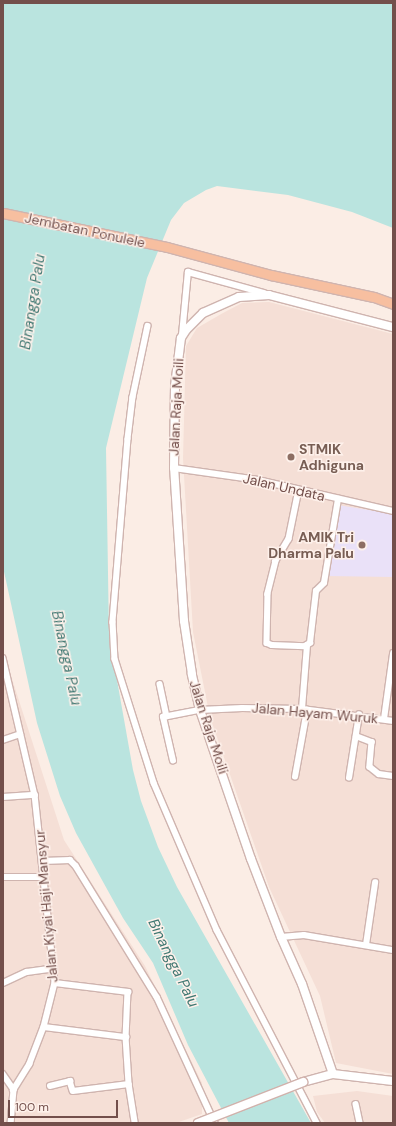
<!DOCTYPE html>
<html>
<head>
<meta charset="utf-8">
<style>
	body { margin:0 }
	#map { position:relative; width:396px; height:1126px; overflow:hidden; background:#fbede5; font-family:"DM Sans",sans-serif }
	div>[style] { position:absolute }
	.residential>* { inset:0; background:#f5dfd6 }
	.education>* { inset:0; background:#eae1f8 }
	.water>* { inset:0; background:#bae4df }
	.roads { filter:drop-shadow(1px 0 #cfb4af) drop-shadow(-1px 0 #cfb4af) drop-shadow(0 1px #cfb4af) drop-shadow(0 -1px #cfb4af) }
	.street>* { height:5.5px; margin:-2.75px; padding:0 2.75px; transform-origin:2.75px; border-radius:2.75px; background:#fff }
	.secondary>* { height:8px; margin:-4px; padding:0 4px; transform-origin:4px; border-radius:4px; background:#fff }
	.primary>* { height:9px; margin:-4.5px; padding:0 4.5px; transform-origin:4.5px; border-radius:4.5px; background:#f7bfa0 }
	.bridges { filter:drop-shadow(1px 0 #d1b2ac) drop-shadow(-1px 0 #d1b2ac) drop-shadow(0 1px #d1b2ac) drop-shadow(0 -1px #d1b2ac) }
	.secondary-bridge>* { height:8px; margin:-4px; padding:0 4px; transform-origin:4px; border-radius:4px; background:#fff }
	.dots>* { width:11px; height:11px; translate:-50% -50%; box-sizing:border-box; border:2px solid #fef1eb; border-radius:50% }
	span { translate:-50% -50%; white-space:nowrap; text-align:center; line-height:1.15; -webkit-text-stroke:3px #fef1eb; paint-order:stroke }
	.street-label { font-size:14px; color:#734f4b }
	.education-label { font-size:14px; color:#785e54; font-weight:700 }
	.left { translate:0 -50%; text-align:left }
	.right { translate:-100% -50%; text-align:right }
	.water-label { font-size:15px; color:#407872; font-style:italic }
	.frame { position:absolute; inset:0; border:4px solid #734f4b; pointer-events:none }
	.scale { position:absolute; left:8px; top:1100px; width:110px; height:18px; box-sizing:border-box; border:2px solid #734f4b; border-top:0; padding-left:5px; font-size:12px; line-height:14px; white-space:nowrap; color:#734f4b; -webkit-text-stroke:3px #fef1eb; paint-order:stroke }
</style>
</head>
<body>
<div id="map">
	<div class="residential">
		<i style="clip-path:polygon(269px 302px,393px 334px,393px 1074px,336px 1063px,320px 996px,269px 887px,210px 717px,193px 632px,183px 458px,186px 346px,197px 328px,223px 313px,242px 303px)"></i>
		<i style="clip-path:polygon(3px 651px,64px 840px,145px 966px,202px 1083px,202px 1114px,176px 1123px,3px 1123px)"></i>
		<i style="clip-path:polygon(357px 1091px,393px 1096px,393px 1123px,325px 1123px,317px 1112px,313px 1096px)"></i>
	</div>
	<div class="education">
		<i style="clip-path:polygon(338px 505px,393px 514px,393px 577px,326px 576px)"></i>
	</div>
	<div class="water">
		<i style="clip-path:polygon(3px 3px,393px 3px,393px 228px,352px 212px,288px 195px,217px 186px,206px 190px,184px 203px,171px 220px,147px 278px,106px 448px,109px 635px,133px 770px,141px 801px,158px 847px,177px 887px,311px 1123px,229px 1123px,188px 1045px,153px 963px,123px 918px,76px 833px,60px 796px,37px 723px,3px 567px)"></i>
	</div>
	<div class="roads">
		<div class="street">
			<i style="left:148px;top:326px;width:73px;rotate:101.9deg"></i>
			<i style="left:133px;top:397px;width:42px;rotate:96.8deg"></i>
			<i style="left:128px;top:439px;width:184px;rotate:94.7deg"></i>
			<i style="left:113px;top:622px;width:37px;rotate:87deg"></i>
			<i style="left:115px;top:659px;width:130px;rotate:72.5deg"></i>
			<i style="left:154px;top:783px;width:160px;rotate:66.8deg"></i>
			<i style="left:217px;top:930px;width:217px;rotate:62.6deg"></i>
			<i style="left:182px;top:335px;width:63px;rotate:-84.6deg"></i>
			<i style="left:188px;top:272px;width:79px;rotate:15.4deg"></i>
			<i style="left:174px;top:468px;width:85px;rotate:8.1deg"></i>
			<i style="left:258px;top:480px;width:139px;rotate:12.9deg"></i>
			<i style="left:299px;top:490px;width:50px;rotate:101.5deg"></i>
			<i style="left:289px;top:539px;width:26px;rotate:121deg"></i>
			<i style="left:276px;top:561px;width:34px;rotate:104deg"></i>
			<i style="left:268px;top:594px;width:49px;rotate:91.2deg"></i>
			<i style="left:267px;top:643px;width:5px;rotate:22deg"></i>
			<i style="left:272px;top:645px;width:33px;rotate:2deg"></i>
			<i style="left:305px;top:646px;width:6px;rotate:-31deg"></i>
			<i style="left:310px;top:643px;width:52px;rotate:-83.4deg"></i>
			<i style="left:316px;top:591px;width:11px;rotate:-45deg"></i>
			<i style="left:324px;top:583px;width:85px;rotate:-80.5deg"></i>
			<i style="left:3px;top:658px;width:141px;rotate:76.9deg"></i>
			<i style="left:35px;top:795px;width:189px;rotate:83.9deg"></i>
			<i style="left:55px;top:983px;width:45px;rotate:104deg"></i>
			<i style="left:44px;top:1027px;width:40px;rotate:111deg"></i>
			<i style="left:30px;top:1064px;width:31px;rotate:122deg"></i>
			<i style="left:160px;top:684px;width:33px;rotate:78deg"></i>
			<i style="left:302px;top:709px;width:64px;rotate:-85.5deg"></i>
			<i style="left:384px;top:719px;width:66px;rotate:-82.1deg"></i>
			<i style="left:356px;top:736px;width:17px;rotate:21deg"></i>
			<i style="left:372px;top:742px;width:25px;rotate:95deg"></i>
			<i style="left:370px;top:767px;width:11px;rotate:38deg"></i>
			<i style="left:379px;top:774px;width:14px;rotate:8deg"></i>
			<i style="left:3px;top:740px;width:18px;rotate:-19deg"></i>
			<i style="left:173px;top:761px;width:45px;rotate:-102.8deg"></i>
			<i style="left:163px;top:717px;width:38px;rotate:-11deg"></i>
			<i style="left:200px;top:710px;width:42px;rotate:-2.7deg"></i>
			<i style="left:242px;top:708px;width:60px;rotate:1deg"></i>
			<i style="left:302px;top:709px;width:92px;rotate:7.5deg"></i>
			<i style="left:295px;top:777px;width:68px;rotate:-79.8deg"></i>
			<i style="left:349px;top:778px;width:64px;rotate:-81deg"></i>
			<i style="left:3px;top:797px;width:32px;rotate:-4deg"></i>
			<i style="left:43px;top:861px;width:27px;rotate:-2deg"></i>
			<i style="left:70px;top:860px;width:8px;rotate:45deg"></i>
			<i style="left:76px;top:866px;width:154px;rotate:58.3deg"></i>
			<i style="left:157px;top:997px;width:139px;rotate:65.3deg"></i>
			<i style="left:3px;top:877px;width:41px"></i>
			<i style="left:281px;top:937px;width:23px;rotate:-5deg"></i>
			<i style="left:304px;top:935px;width:90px;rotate:9.6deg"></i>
			<i style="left:366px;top:945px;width:63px;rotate:-81.7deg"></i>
			<i style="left:3px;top:983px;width:26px;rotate:-25deg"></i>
			<i style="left:27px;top:972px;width:27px;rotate:-8deg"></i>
			<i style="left:55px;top:983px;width:74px;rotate:7deg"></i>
			<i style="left:128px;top:992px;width:45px;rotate:92.5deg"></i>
			<i style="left:126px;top:1037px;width:47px;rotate:86.3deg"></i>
			<i style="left:129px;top:1084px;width:39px;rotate:81deg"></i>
			<i style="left:44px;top:1027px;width:83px;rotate:7deg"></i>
			<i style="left:3px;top:1074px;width:19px;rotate:55deg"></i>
			<i style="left:14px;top:1090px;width:33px;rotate:95deg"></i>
			<i style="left:50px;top:1086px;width:21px;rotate:-14deg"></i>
			<i style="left:70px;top:1081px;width:10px;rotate:73deg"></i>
			<i style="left:73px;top:1091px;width:56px;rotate:-7.1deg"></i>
			<i style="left:356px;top:1104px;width:19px;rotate:78deg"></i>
		</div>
		<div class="secondary">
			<i style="left:333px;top:1074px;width:95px;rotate:-109deg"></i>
			<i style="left:302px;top:984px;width:51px;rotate:-114.1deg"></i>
			<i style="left:281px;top:937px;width:84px;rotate:-111deg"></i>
			<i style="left:251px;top:859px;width:157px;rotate:-108.9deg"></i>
			<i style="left:200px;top:710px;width:37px;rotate:-103deg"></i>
			<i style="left:192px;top:674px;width:54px;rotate:-98.6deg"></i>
			<i style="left:184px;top:621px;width:153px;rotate:-93.7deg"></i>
			<i style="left:174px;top:468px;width:82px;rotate:-89.3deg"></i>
			<i style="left:175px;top:386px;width:48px;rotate:-82.9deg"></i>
			<i style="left:181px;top:338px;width:9px;rotate:-58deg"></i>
			<i style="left:186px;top:330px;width:24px;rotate:-45deg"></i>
			<i style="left:203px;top:313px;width:39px;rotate:-24deg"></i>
			<i style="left:239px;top:297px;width:30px;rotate:-4deg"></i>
			<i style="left:269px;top:295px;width:128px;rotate:14.5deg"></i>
			<i style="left:303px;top:1082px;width:31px;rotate:-15deg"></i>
			<i style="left:333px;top:1074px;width:60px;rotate:6.7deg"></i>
		</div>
		<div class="primary">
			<i style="left:3px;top:213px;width:167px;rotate:11.7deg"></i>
			<i style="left:167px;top:247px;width:108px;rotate:15.1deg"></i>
			<i style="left:271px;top:275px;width:105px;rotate:12.1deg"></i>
			<i style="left:374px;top:297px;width:20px;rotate:20deg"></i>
		</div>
	</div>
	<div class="bridges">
		<div class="secondary-bridge">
			<i style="left:198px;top:1123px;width:113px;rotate:-21.3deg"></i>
		</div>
	</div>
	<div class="dots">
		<i style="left:291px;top:457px;background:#8d6e63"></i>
		<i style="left:362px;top:545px;background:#8d6e63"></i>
	</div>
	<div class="street-label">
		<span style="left:85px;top:230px;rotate:12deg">Jembatan Ponulele</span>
		<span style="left:176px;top:407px;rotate:-87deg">Jalan Raja Moili</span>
		<span style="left:284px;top:487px;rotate:13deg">Jalan Undata</span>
		<span style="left:315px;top:713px;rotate:5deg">Jalan Hayam Wuruk</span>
		<span style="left:209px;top:727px;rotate:72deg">Jalan Raja Moili</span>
		<span style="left:46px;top:906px;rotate:-95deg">Jalan Kiyai Haji Mansyur</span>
	</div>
	<div class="education-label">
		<span class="left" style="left:299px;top:457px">STMIK<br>Adhiguna</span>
		<span class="right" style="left:354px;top:545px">AMIK Tri<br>Dharma Palu</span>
	</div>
	<div class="water-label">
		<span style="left:33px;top:302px;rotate:-81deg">Binangga Palu</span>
		<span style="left:66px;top:658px;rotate:78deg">Binangga Palu</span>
		<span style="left:173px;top:963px;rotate:64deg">Binangga Palu</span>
	</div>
	<div class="frame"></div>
	<div class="scale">100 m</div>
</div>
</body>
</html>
